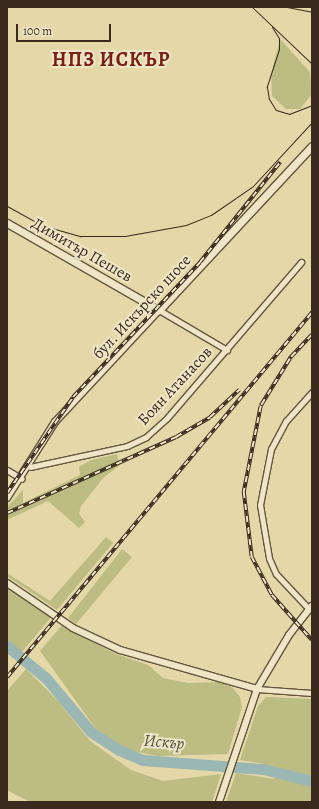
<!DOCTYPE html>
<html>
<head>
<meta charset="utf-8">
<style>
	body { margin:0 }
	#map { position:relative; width:319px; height:809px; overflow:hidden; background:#e5d8a8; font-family:Alegreya,serif }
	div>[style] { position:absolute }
	.green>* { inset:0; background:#bcbc83 }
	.river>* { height:11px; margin:-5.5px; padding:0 5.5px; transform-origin:5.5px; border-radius:5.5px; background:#9bb7b3 }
	.roads { filter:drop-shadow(1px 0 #645640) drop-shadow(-1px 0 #645640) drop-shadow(0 1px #645640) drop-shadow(0 -1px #645640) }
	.minor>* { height:5px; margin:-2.5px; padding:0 2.5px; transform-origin:2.5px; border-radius:2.5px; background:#eee6c6 }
	.tertiary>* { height:6px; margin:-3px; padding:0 3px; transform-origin:3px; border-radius:3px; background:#eee6c6 }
	.secondary>* { height:7px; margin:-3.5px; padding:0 3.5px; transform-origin:3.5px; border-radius:3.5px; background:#eee6c6 }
	.tram>* { height:1px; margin:-0.5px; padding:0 0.5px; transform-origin:0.5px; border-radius:0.5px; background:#392a1d }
	.rail>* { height:3.5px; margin-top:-1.75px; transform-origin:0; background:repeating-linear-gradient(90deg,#eee6c6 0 6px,#392a1d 0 12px); box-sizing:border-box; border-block:1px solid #392a1d }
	span { translate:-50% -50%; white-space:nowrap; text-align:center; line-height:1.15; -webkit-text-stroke:4px #eee6c6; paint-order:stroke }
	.street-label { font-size:16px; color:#392a1d }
	.water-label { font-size:17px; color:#524d42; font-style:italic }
	.district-label { font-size:20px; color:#7a1f14; font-weight:700; letter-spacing:1px }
	.frame { position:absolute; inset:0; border:8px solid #392a1d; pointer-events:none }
	.scale { position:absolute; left:16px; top:24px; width:95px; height:18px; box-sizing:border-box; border:2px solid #392a1d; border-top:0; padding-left:5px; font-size:12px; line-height:14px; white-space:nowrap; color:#392a1d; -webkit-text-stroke:3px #eee6c6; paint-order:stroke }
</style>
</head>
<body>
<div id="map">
	<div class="green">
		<i style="clip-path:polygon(280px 39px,310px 72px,312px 94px,300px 109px,286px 109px,272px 96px,271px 75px)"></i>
		<i style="clip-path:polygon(117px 454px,120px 465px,104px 477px,81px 506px,79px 514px,85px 522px,79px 528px,48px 501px,7px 520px,7px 507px,23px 490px,23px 503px,80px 475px,79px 467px,91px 460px)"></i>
		<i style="clip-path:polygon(106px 537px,113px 543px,57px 610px,7px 576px,7px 573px,50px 601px)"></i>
		<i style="clip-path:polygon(122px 549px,132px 557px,76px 624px,68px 618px)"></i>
		<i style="clip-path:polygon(7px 586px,52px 616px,22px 652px,7px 640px)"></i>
		<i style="clip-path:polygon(62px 625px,116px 654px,148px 665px,163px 678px,188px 683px,220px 682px,232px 687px,240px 697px,242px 707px,228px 754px,158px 756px,127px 750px,96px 729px,40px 651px)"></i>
		<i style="clip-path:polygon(26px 669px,58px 701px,90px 741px,131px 770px,163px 781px,221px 774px,212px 802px,30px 802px,7px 790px,7px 691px)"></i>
		<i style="clip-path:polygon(266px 697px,312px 699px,312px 802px,226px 802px,236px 773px,275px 779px,265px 764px,240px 760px,258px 706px)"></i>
	</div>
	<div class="river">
		<i style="left:7px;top:646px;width:50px;rotate:39.4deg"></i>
		<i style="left:46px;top:678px;width:70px;rotate:50.2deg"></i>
		<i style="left:91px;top:732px;width:33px;rotate:33deg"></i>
		<i style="left:119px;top:750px;width:26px;rotate:23deg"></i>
		<i style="left:143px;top:760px;width:120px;rotate:4.3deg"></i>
		<i style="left:263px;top:769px;width:50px;rotate:13.8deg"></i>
	</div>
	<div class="roads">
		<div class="minor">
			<i style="left:159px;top:310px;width:79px;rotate:30.5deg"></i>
			<i style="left:30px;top:467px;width:99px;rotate:-12.2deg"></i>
			<i style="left:127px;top:446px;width:21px;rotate:-25deg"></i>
			<i style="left:146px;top:437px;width:28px;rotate:-42deg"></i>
			<i style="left:167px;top:418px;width:206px;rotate:-49.3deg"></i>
			<i style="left:7px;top:470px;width:17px;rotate:31deg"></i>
			<i style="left:309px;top:609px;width:48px;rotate:-133.3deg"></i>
			<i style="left:276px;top:574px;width:17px;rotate:-114deg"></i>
			<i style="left:269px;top:558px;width:54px;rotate:-99.6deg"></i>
			<i style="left:260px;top:505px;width:57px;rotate:-78.9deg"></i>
			<i style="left:271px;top:449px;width:32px;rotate:-62deg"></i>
			<i style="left:286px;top:421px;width:39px;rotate:-48deg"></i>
			<i style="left:257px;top:689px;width:55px;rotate:4.2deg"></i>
		</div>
		<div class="tertiary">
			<i style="left:7px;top:498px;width:90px;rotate:-57.7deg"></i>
			<i style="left:55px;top:422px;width:153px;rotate:-47.1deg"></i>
			<i style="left:7px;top:583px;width:80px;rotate:34.3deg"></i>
			<i style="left:73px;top:628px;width:52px;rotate:25.1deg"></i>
			<i style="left:120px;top:650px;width:142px;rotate:15.9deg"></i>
			<i style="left:219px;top:802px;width:119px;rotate:-71.4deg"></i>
			<i style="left:257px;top:689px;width:63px;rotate:-59.3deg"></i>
			<i style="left:289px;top:635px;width:37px;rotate:-52deg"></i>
		</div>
		<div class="secondary">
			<i style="left:7px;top:223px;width:175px;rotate:29.8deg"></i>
			<i style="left:159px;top:310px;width:224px;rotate:-47deg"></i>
		</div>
	</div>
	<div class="tram">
		<i style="left:252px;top:7px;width:83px;rotate:43.5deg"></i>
		<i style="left:287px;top:7px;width:25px;rotate:11deg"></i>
		<i style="left:272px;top:27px;width:13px;rotate:58deg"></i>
		<i style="left:279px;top:38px;width:11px;rotate:90deg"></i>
		<i style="left:279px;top:49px;width:40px;rotate:108deg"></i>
		<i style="left:267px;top:87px;width:12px;rotate:81deg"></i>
		<i style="left:269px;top:99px;width:13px;rotate:58deg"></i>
		<i style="left:276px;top:110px;width:14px;rotate:17deg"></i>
		<i style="left:289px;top:114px;width:25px;rotate:-21deg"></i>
		<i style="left:7px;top:206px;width:39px;rotate:29deg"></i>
		<i style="left:41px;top:225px;width:41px;rotate:15.8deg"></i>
		<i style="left:80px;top:236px;width:45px"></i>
		<i style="left:125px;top:236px;width:62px;rotate:-10.2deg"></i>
		<i style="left:186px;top:225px;width:27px;rotate:-22deg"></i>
		<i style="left:211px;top:215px;width:51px;rotate:-34.6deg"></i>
		<i style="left:253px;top:186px;width:87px;rotate:-47.3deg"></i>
	</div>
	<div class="rail">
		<i style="left:312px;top:335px;width:33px;rotate:133deg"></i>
		<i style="left:290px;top:359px;width:55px;rotate:121.7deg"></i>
		<i style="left:261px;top:406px;width:88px;rotate:101.2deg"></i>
		<i style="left:244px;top:492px;width:65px;rotate:83deg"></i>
		<i style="left:252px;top:557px;width:43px;rotate:62.2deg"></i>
		<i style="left:272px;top:595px;width:60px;rotate:48.4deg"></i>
		<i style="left:7px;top:493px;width:116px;rotate:-55.5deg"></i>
		<i style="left:73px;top:397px;width:185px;rotate:-46.7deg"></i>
		<i style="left:200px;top:262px;width:128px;rotate:-51.3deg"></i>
		<i style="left:7px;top:513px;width:185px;rotate:-24.2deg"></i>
		<i style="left:176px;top:437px;width:39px;rotate:-30deg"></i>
		<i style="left:210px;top:417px;width:40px;rotate:-43deg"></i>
		<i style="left:7px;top:677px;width:476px;rotate:-50.1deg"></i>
	</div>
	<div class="street-label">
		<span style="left:82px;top:250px;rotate:30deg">Димитър Пешев</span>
		<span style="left:142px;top:307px;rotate:-47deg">бул. Искърско шосе</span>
		<span style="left:175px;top:386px;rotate:-47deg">Боян Атанасов</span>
	</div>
	<div class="water-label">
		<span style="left:164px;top:742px;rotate:5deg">Искър</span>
	</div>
	<div class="district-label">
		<span style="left:111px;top:59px">НПЗ ИСКЪР</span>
	</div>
	<div class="frame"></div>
	<div class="scale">100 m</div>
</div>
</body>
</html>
